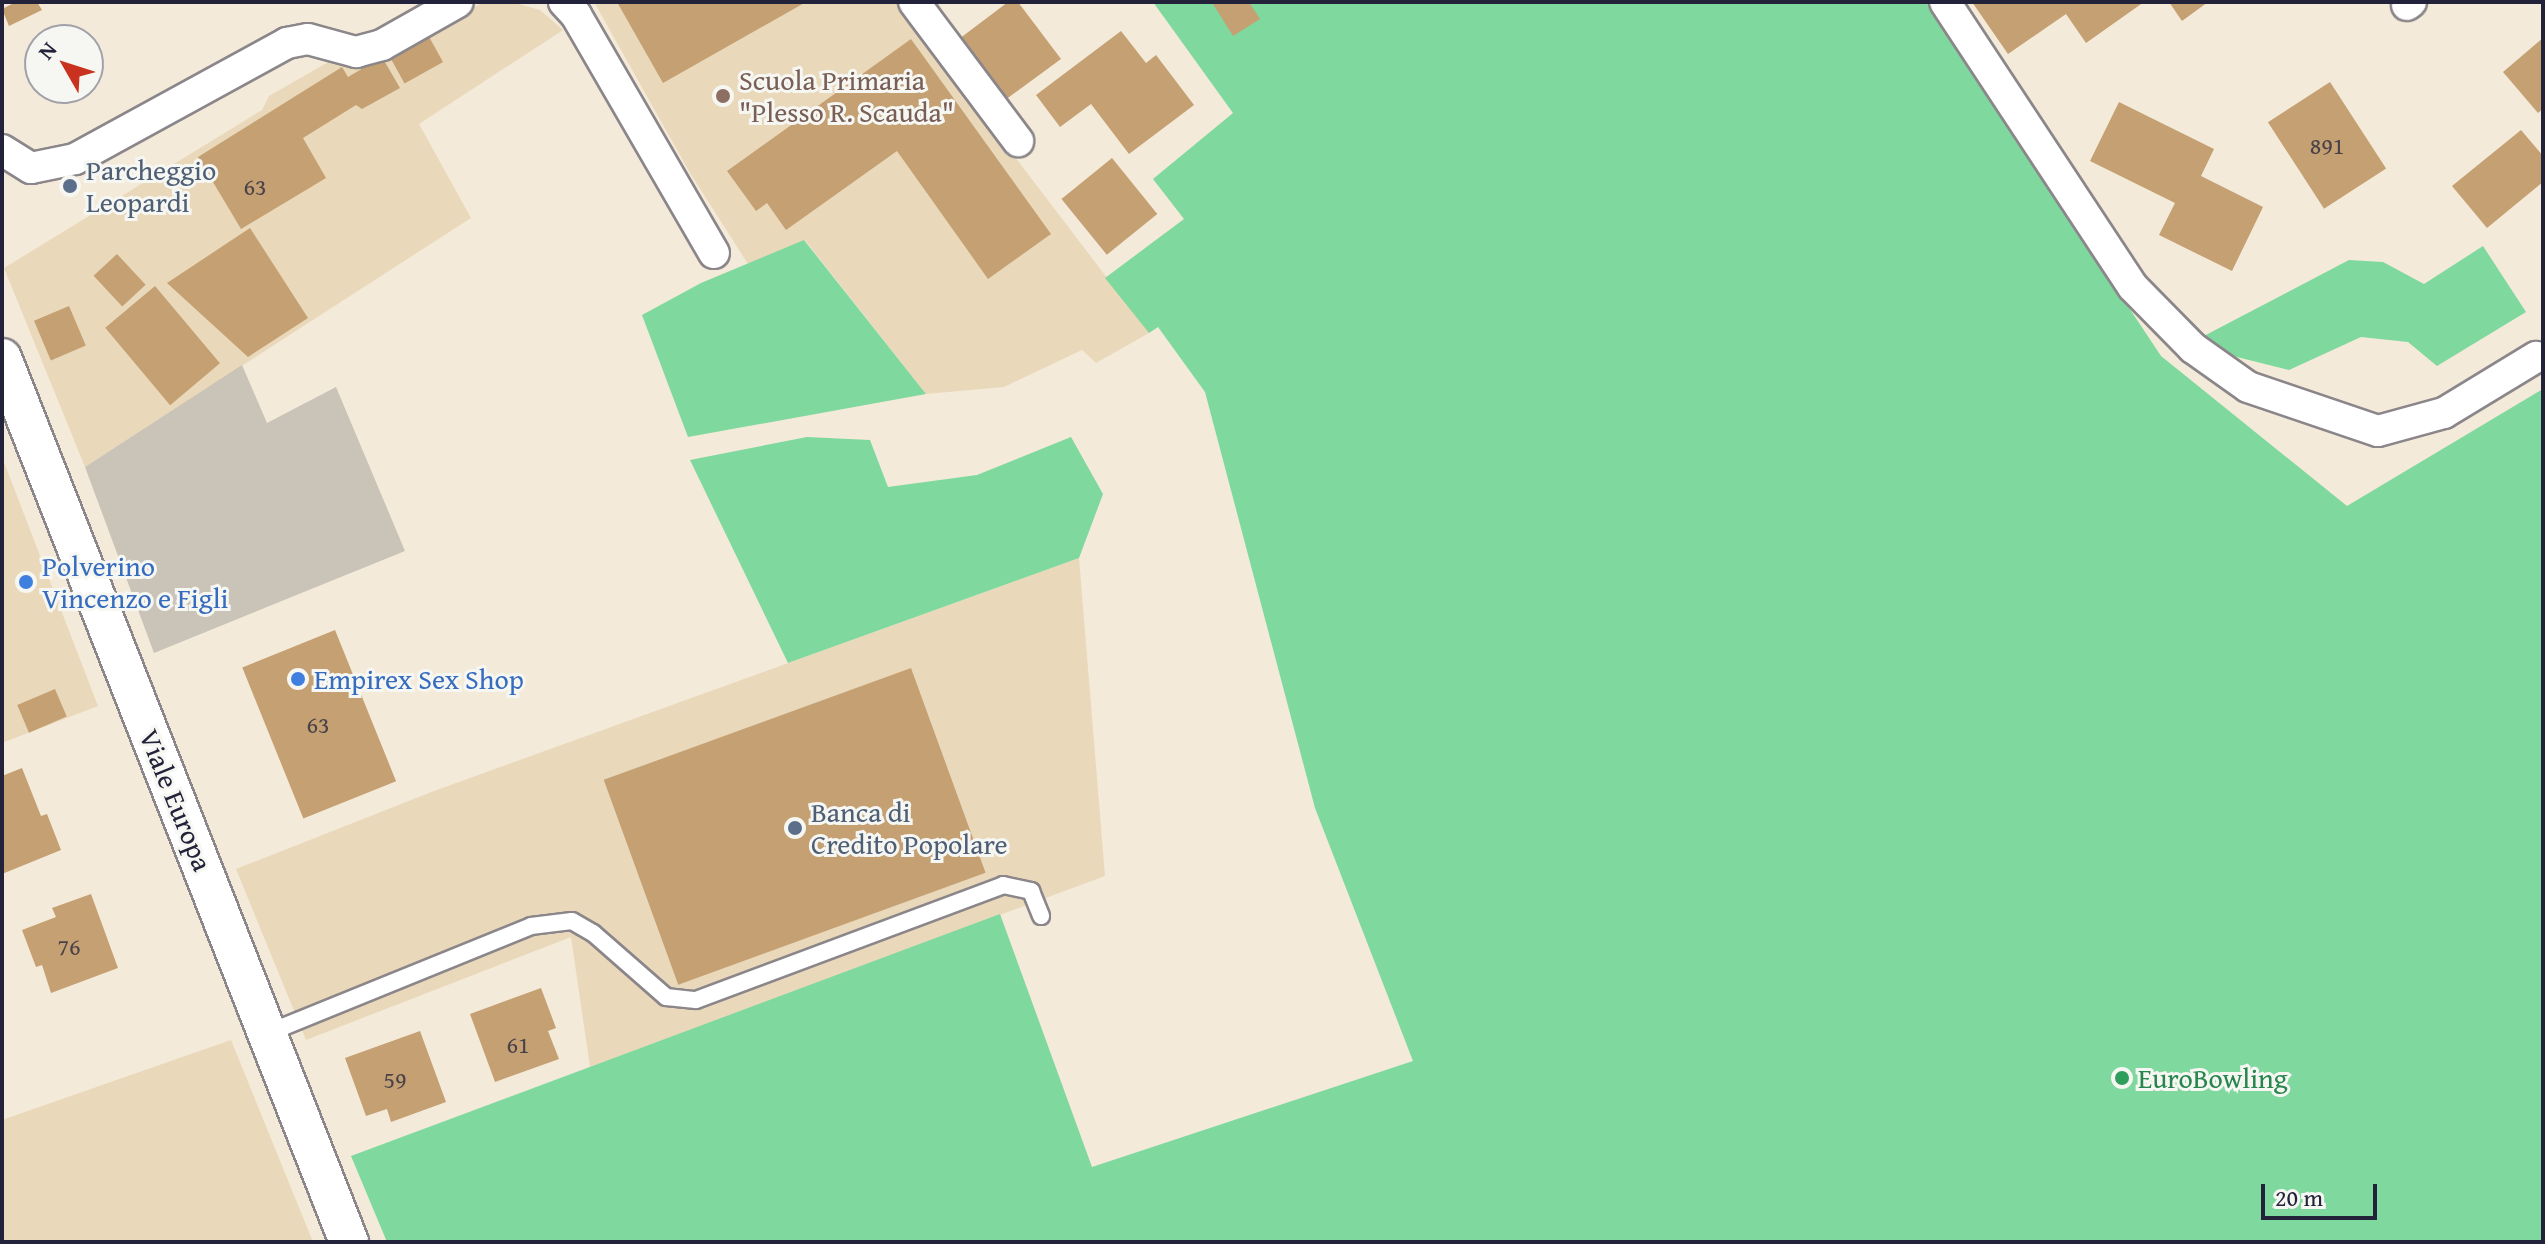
<!DOCTYPE html>
<html>
<head>
<meta charset="utf-8">
<style>
	body { margin:0 }
	#map { position:relative; width:2545px; height:1244px; overflow:hidden; background:#f4ead9; font-family:"Gentium Book Plus",serif }
	div>[style] { position:absolute }
	.built>* { inset:0; background:#e9d9ba }
	.industrial>* { inset:0; background:#c9c3b8 }
	.green>* { inset:0; background:#7fd89d }
	.building>* { inset:0; background:#c4a073; transform-origin:0 0 }
	.roads { filter:drop-shadow(2px 0 #8b868a) drop-shadow(-2px 0 #8b868a) drop-shadow(0 2px #8b868a) drop-shadow(0 -2px #8b868a) }
	.service>* { height:16px; margin:-8px; padding:0 8px; transform-origin:8px; border-radius:8px; background:#fff }
	.minor>* { height:30px; margin:-15px; padding:0 15px; transform-origin:15px; border-radius:15px; background:#fff }
	.tertiary>* { height:38px; margin:-19px; padding:0 19px; transform-origin:19px; border-radius:19px; background:#fff }
	.dots>* { width:22px; height:22px; translate:-50% -50%; box-sizing:border-box; border:4px solid #f6f6f2; border-radius:50% }
	span { translate:-50% -50%; white-space:nowrap; text-align:center; line-height:1.15; -webkit-text-stroke:6px #f6f6f2; paint-order:stroke }
	.number-label { font-size:24px; color:#4a4249 }
	.number-label span { -webkit-text-stroke-width:0 }
	.education-label { font-size:28px; color:#785e54 }
	.left { translate:0 -50%; text-align:left }
	.service-label { font-size:28px; color:#4e5e75 }
	.shop-label { font-size:28px; color:#366cbe }
	.street-label { font-size:28px; color:#22223b }
	.leisure-label { font-size:28px; color:#27864d }
	.frame { position:absolute; inset:0; border:4px solid #22223b; pointer-events:none }
	.north { position:absolute; left:24px; top:24px; width:80px; height:80px; box-sizing:border-box; background:#f6f6f2; border:2px solid #a1a1a9; border-radius:50%; rotate:309deg; font-size:22px; font-weight:700; line-height:32px; text-align:center; color:#22223b }
	.north::after { content:''; display:block; margin:auto; width:28px; height:36px; background:#c8321e; clip-path:polygon(50% 0,100% 100%,50% 72%,0 100%) }
	.scale { position:absolute; left:2261px; top:1184px; width:116px; height:36px; box-sizing:border-box; border:4px solid #22223b; border-top:0; padding-left:10px; font-size:24px; line-height:28px; white-space:nowrap; color:#22223b; -webkit-text-stroke:6px #f6f6f2; paint-order:stroke }
</style>
</head>
<body>
<div id="map">
	<div class="built">
		<i style="clip-path:polygon(484px 2px,512px 2px,540px 10px,563px 30px,419px 124px,471px 218px,85px 467px,4px 268px,262px 110px,269px 96px,330px 61px,362px 65px)"></i>
		<i style="clip-path:polygon(594px 2px,897px 2px,1149px 333px,1096px 363px,1082px 350px,1004px 387px,926px 394px,805px 240px,748px 264px,690px 173px)"></i>
		<i style="clip-path:polygon(2px 457px,98px 706px,2px 743px)"></i>
		<i style="clip-path:polygon(1079px 558px,1105px 876px,590px 1067px,571px 937px,306px 1040px,236px 869px,434px 791px)"></i>
		<i style="clip-path:polygon(231px 1040px,313px 1242px,2px 1242px,2px 1120px)"></i>
	</div>
	<div class="industrial">
		<i style="clip-path:polygon(242px 365px,267px 423px,336px 387px,405px 551px,154px 653px,85px 467px)"></i>
	</div>
	<div class="green">
		<i style="clip-path:polygon(1153px 2px,1926px 2px,2161px 356px,2347px 506px,2543px 389px,2543px 1242px,387px 1242px,351px 1156px,1000px 914px,1092px 1167px,1413px 1061px,1315px 808px,1205px 392px,1158px 327px,1149px 333px,1105px 278px,1184px 219px,1153px 179px,1233px 113px)"></i>
		<i style="clip-path:polygon(804px 240px,926px 394px,688px 437px,642px 315px,701px 283px)"></i>
		<i style="clip-path:polygon(2483px 246px,2526px 312px,2437px 366px,2408px 342px,2361px 337px,2289px 370px,2233px 356px,2200px 338px,2349px 260px,2383px 262px,2424px 284px)"></i>
		<i style="clip-path:polygon(807px 437px,870px 440px,888px 487px,977px 475px,1071px 437px,1103px 494px,1079px 558px,788px 663px,690px 460px)"></i>
	</div>
	<div class="building">
		<i style="clip-path:polygon(16px 2px,37px 2px,42px 10px,9px 26px,2px 9px)"></i>
		<i style="clip-path:polygon(617px 2px,806px 2px,663px 83px)"></i>
		<i style="clip-path:polygon(1008px 2px,1018px 2px,1061px 59px,1005px 100px,959px 39px)"></i>
		<i style="clip-path:polygon(1215px 2px,1249px 2px,1260px 19px,1233px 36px,1213px 4px)"></i>
		<i style="clip-path:polygon(1972px 2px,2144px 2px,2086px 43px,2066px 14px,2008px 54px)"></i>
		<i style="clip-path:polygon(2169px 2px,2208px 2px,2182px 21px)"></i>
		<i style="clip-path:polygon(1121px 31px,1146px 63px,1156px 55px,1194px 105px,1129px 154px,1091px 104px,1060px 127px,1036px 95px)"></i>
		<i style="left:428px;top:35px;width:31px;height:44px;rotate:61deg"></i>
		<i style="clip-path:polygon(2543px 38px,2543px 109px,2538px 113px,2503px 72px)"></i>
		<i style="clip-path:polygon(911px 39px,1051px 234px,988px 279px,897px 151px,786px 230px,767px 203px,756px 211px,727px 171px)"></i>
		<i style="clip-path:polygon(382px 57px,400px 88px,362px 109px,356px 105px,303px 138px,326px 178px,241px 229px,198px 157px,342px 67px,348px 77px)"></i>
		<i style="left:2330px;top:82px;width:103px;height:74px;rotate:57deg"></i>
		<i style="clip-path:polygon(2119px 102px,2214px 149px,2201px 176px,2263px 207px,2232px 271px,2159px 235px,2175px 203px,2090px 161px)"></i>
		<i style="clip-path:polygon(2521px 130px,2543px 156px,2543px 182px,2487px 228px,2452px 186px)"></i>
		<i style="left:1112px;top:158px;width:72px;height:65px;rotate:51deg"></i>
		<i style="clip-path:polygon(250px 228px,308px 318px,248px 357px,167px 283px)"></i>
		<i style="left:117px;top:254px;width:42px;height:32px;rotate:47deg"></i>
		<i style="left:155px;top:286px;width:101px;height:65px;rotate:50deg"></i>
		<i style="left:69px;top:306px;width:43px;height:38px;rotate:67deg"></i>
		<i style="left:335px;top:630px;width:163px;height:100px;rotate:68deg"></i>
		<i style="left:911px;top:668px;width:218px;height:327px;rotate:70deg"></i>
		<i style="left:55px;top:689px;width:30px;height:41px;rotate:67deg"></i>
		<i style="clip-path:polygon(22px 768px,41px 816px,47px 814px,61px 850px,2px 874px,2px 776px)"></i>
		<i style="clip-path:polygon(91px 894px,118px 968px,51px 993px,42px 965px,36px 967px,22px 930px,56px 917px,52px 908px)"></i>
		<i style="clip-path:polygon(541px 988px,556px 1028px,548px 1031px,559px 1059px,495px 1082px,470px 1014px)"></i>
		<i style="clip-path:polygon(420px 1031px,446px 1102px,391px 1122px,387px 1109px,366px 1116px,345px 1058px)"></i>
	</div>
	<div class="roads">
		<div class="service">
			<i style="left:268px;top:1033px;width:284px;rotate:-22.1deg"></i>
			<i style="left:531px;top:926px;width:41px;rotate:-7deg"></i>
			<i style="left:572px;top:921px;width:24px;rotate:30deg"></i>
			<i style="left:593px;top:933px;width:97px;rotate:41.2deg"></i>
			<i style="left:666px;top:997px;width:30px;rotate:6deg"></i>
			<i style="left:696px;top:1000px;width:328px;rotate:-20.5deg"></i>
			<i style="left:1003px;top:885px;width:29px;rotate:12deg"></i>
			<i style="left:1031px;top:891px;width:27px;rotate:68deg"></i>
		</div>
		<div class="minor">
			<i style="left:564px;top:2px;width:18px;rotate:47deg"></i>
			<i style="left:576px;top:15px;width:275px;rotate:59.9deg"></i>
			<i style="left:914px;top:2px;width:174px;rotate:53.2deg"></i>
			<i style="left:1945px;top:2px;width:341px;rotate:56.6deg"></i>
			<i style="left:2133px;top:287px;width:86px;rotate:45.5deg"></i>
			<i style="left:2193px;top:348px;width:67px;rotate:35.3deg"></i>
			<i style="left:2248px;top:387px;width:137px;rotate:18.7deg"></i>
			<i style="left:2378px;top:431px;width:68px;rotate:-15.3deg"></i>
			<i style="left:2444px;top:413px;width:108px;rotate:-31.3deg"></i>
			<i style="left:2407px;top:5px;width:5px;rotate:-37deg"></i>
			<i style="left:2px;top:150px;width:34px;rotate:32deg"></i>
			<i style="left:31px;top:168px;width:45px;rotate:-11.6deg"></i>
			<i style="left:75px;top:159px;width:242px;rotate:-28.7deg"></i>
			<i style="left:287px;top:43px;width:21px;rotate:-11deg"></i>
			<i style="left:308px;top:39px;width:50px;rotate:15.2deg"></i>
			<i style="left:356px;top:52px;width:27px;rotate:-15deg"></i>
			<i style="left:382px;top:45px;width:87px;rotate:-29.5deg"></i>
		</div>
		<div class="tertiary">
			<i style="left:2px;top:358px;width:950px;rotate:68.57deg"></i>
		</div>
	</div>
	<div class="dots">
		<i style="left:723px;top:96px;background:#8d6e63"></i>
		<i style="left:70px;top:186px;background:#5c6f8a"></i>
		<i style="left:26px;top:582px;background:#3f7fe0"></i>
		<i style="left:298px;top:679px;background:#3f7fe0"></i>
		<i style="left:795px;top:828px;background:#5c6f8a"></i>
		<i style="left:2122px;top:1078px;background:#2e9e5b"></i>
	</div>
	<div class="number-label">
		<span style="left:2327px;top:146px">891</span>
		<span style="left:255px;top:187px">63</span>
		<span style="left:318px;top:725px">63</span>
		<span style="left:69px;top:947px">76</span>
		<span style="left:518px;top:1045px">61</span>
		<span style="left:395px;top:1080px">59</span>
	</div>
	<div class="education-label">
		<span class="left" style="left:739px;top:96px">Scuola Primaria<br>"Plesso R. Scauda"</span>
	</div>
	<div class="service-label">
		<span class="left" style="left:86px;top:186px">Parcheggio<br>Leopardi</span>
		<span class="left" style="left:811px;top:828px">Banca di<br>Credito Popolare</span>
	</div>
	<div class="shop-label">
		<span class="left" style="left:42px;top:582px">Polverino<br>Vincenzo e Figli</span>
		<span class="left" style="left:314px;top:679px">Empirex Sex Shop</span>
	</div>
	<div class="street-label">
		<span style="left:176px;top:800px;rotate:68deg">Viale Europa</span>
	</div>
	<div class="leisure-label">
		<span class="left" style="left:2138px;top:1078px">EuroBowling</span>
	</div>
	<div class="frame"></div>
	<div class="north">N</div>
	<div class="scale">20 m</div>
</div>
</body>
</html>
